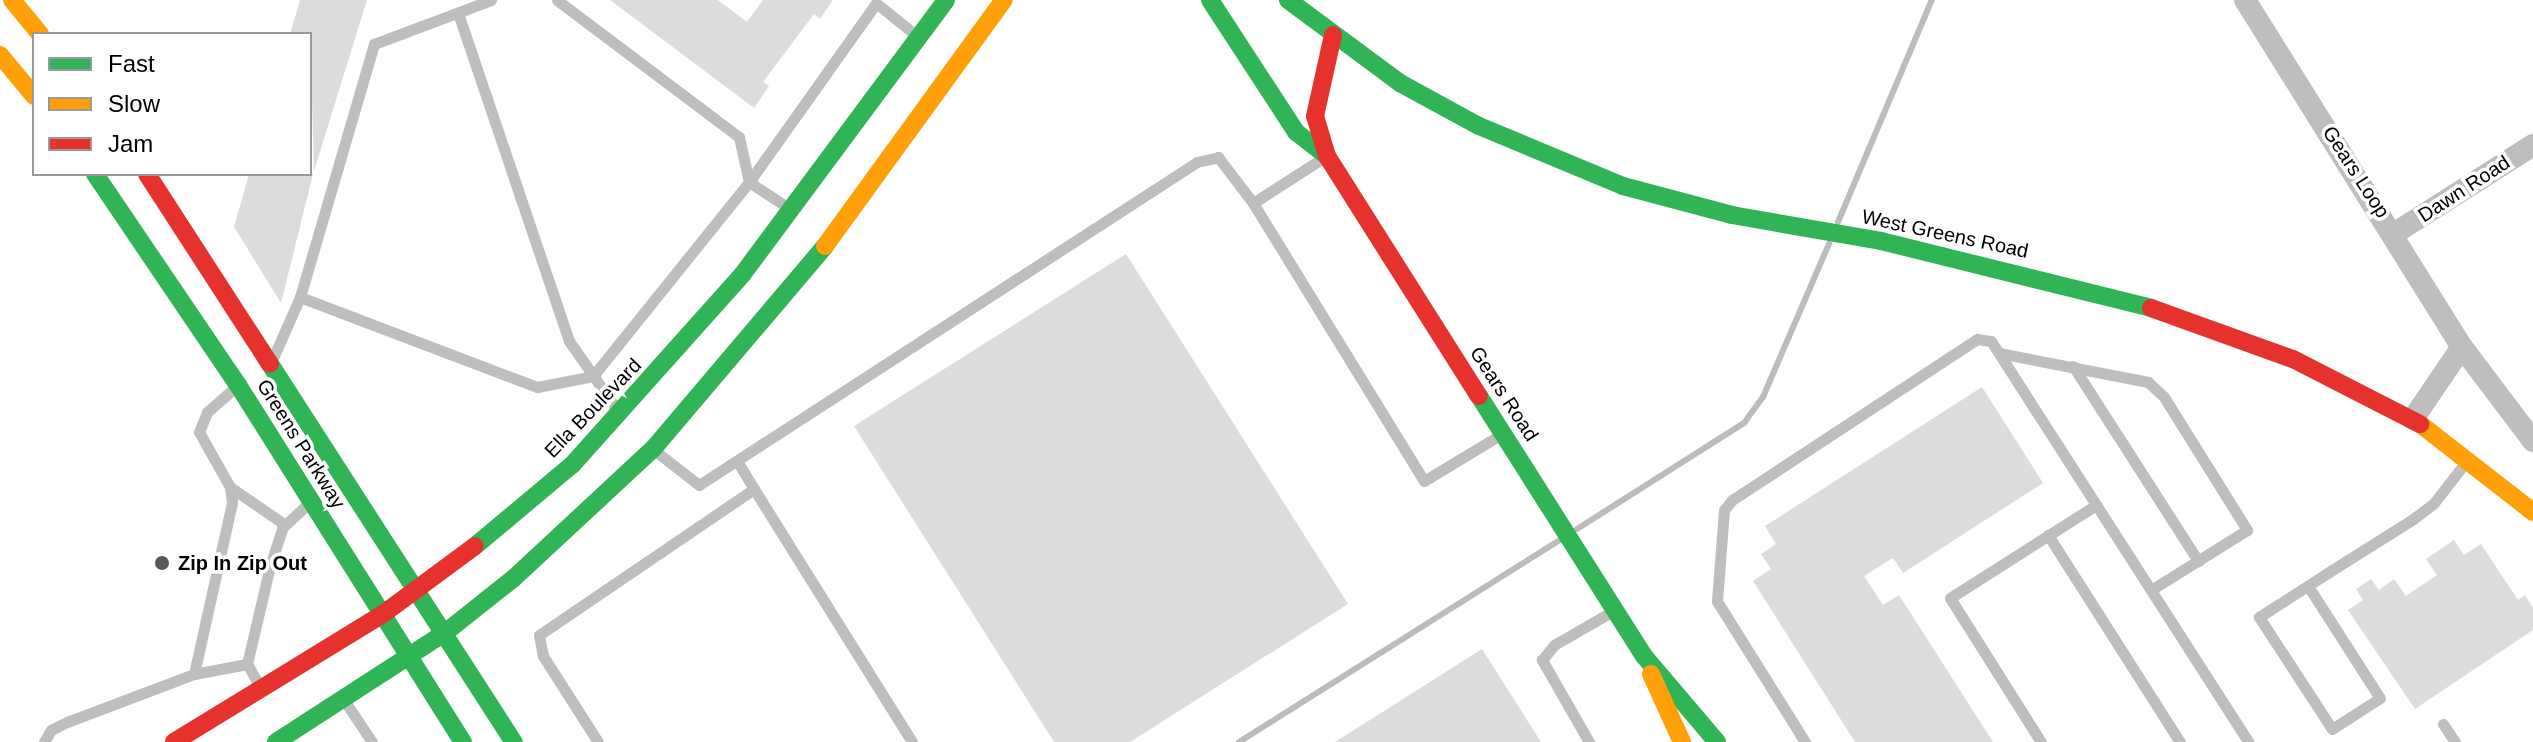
<!DOCTYPE html>
<html>
<head>
<meta charset="utf-8">
<style>
	body { margin:0 }
	#map { position:relative; width:2533px; height:742px; overflow:hidden; background:#fff; font-family:Helvetica,sans-serif }
	div>[style] { position:absolute }
	.stream>* { height:6px; margin:-3px; padding:0 3px; transform-origin:3px; border-radius:3px; background:#bcbcbc }
	.building>* { inset:0; background:#dcdcdc }
	.lane>* { height:11px; margin:-5.5px; padding:0 5.5px; transform-origin:5.5px; border-radius:5.5px; background:#bebebe }
	.street>* { height:22px; margin:-11px; padding:0 11px; transform-origin:11px; border-radius:11px; background:#bebebe }
	.fast>* { height:18px; margin:-9px; padding:0 9px; transform-origin:9px; border-radius:9px; background:#30b455 }
	.slow>* { height:18px; margin:-9px; padding:0 9px; transform-origin:9px; border-radius:9px; background:#ff9f0a }
	.jam>* { height:18px; margin:-9px; padding:0 9px; transform-origin:9px; border-radius:9px; background:#e5322d }
	.dots>* { width:22px; height:22px; translate:-50% -50%; box-sizing:border-box; border:4px solid #fff; border-radius:50% }
	span { translate:-50% -50%; white-space:nowrap; text-align:center; line-height:1.15; -webkit-text-stroke:7px #fff; paint-order:stroke }
	.street-label { font-size:20px; color:#000 }
	.poi-label { font-size:20px; color:#000; font-weight:700 }
	.left { translate:0 -50%; text-align:left }
	.legend { position:absolute; left:32px; top:32px; width:280px; height:144px; box-sizing:border-box; background:#fff; border:2px solid #999; margin:0; padding:10px 14px; list-style:none; font-size:24px; color:#000 }
	.legend li { display:flex; align-items:center; gap:16px; height:40px }
	.legend b { width:40px; border:2px solid #999 }
</style>
</head>
<body>
<div id="map">
	<div class="stream">
		<i style="left:1838px;top:222px;width:241px;rotate:-67.1deg"></i>
		<i style="left:1577px;top:529px;width:198px;rotate:-32.4deg"></i>
		<i style="left:1744px;top:423px;width:32px;rotate:-54deg"></i>
		<i style="left:1763px;top:397px;width:167px;rotate:-66.7deg"></i>
		<i style="left:1239px;top:742px;width:381px;rotate:-32.2deg"></i>
	</div>
	<div class="building">
		<i style="clip-path:polygon(300px 0,367px 0,314px 171px,310px 34px,290px 34px)"></i>
		<i style="clip-path:polygon(610px 0,718px 0,747px 22px,763px 0,833px 0,820px 19px,814px 14px,763px 82px,769px 86px,754px 108px)"></i>
		<i style="clip-path:polygon(249px 174px,313px 174px,281px 303px,234px 227px)"></i>
		<i style="clip-path:polygon(1126px 254px,1348px 604px,1130px 742px,1054px 742px,854px 426px)"></i>
		<i style="clip-path:polygon(1982px 387px,2043px 483px,1903px 573px,1893px 558px,1864px 576px,1883px 605px,1899px 595px,1993px 742px,1855px 742px,1753px 581px,1771px 569px,1761px 554px,1776px 544px,1765px 526px)"></i>
		<i style="clip-path:polygon(2454px 540px,2464px 555px,2481px 544px,2518px 600px,2525px 595px,2533px 608px,2533px 630px,2415px 709px,2348px 610px,2363px 600px,2356px 589px,2371px 579px,2379px 590px,2394px 579px,2406px 596px,2437px 575px,2426px 559px)"></i>
		<i style="clip-path:polygon(1482px 649px,1541px 742px,1335px 742px)"></i>
	</div>
	<div class="lane">
		<i style="left:557px;top:0;width:228px;rotate:37deg"></i>
		<i style="left:739px;top:137px;width:46px;rotate:77.5deg"></i>
		<i style="left:749px;top:182px;width:45px;rotate:33.3deg"></i>
		<i style="left:458px;top:13px;width:346px;rotate:71.3deg"></i>
		<i style="left:569px;top:341px;width:85px;rotate:55deg"></i>
		<i style="left:1253px;top:203px;width:326px;rotate:58.4deg"></i>
		<i style="left:1424px;top:481px;width:89px;rotate:-31.2deg"></i>
		<i style="left:300px;top:297px;width:254px;rotate:20.8deg"></i>
		<i style="left:537px;top:387px;width:57px;rotate:-11.1deg"></i>
		<i style="left:593px;top:376px;width:249px;rotate:-51.2deg"></i>
		<i style="left:749px;top:182px;width:219px;rotate:-54.6deg"></i>
		<i style="left:876px;top:3px;width:53px;rotate:38.8deg"></i>
		<i style="left:1999px;top:353px;width:152px;rotate:11deg"></i>
		<i style="left:2148px;top:382px;width:22px;rotate:43deg"></i>
		<i style="left:2164px;top:397px;width:157px;rotate:58deg"></i>
		<i style="left:2247px;top:530px;width:113px;rotate:148deg"></i>
		<i style="left:273px;top:358px;width:67px;rotate:-66.1deg"></i>
		<i style="left:300px;top:297px;width:264px;rotate:-73.7deg"></i>
		<i style="left:374px;top:44px;width:125px;rotate:-20.6deg"></i>
		<i style="left:2073px;top:366px;width:232px;rotate:57.3deg"></i>
		<i style="left:654px;top:450px;width:57px;rotate:37.9deg"></i>
		<i style="left:699px;top:485px;width:594px;rotate:-32.97deg"></i>
		<i style="left:1197px;top:162px;width:22px;rotate:-13deg"></i>
		<i style="left:1218px;top:157px;width:58px;rotate:52.7deg"></i>
		<i style="left:1253px;top:203px;width:83px;rotate:-32.7deg"></i>
		<i style="left:230px;top:487px;width:65px;rotate:34.4deg"></i>
		<i style="left:754px;top:489px;width:298px;rotate:58deg"></i>
		<i style="left:2048px;top:535px;width:246px;rotate:57.5deg"></i>
		<i style="left:2308px;top:586px;width:133px;rotate:57.3deg"></i>
		<i style="left:2380px;top:698px;width:57px;rotate:147.1deg"></i>
		<i style="left:2332px;top:729px;width:134px;rotate:-123.1deg"></i>
		<i style="left:2259px;top:617px;width:83px;rotate:-32.7deg"></i>
		<i style="left:2329px;top:572px;width:99px;rotate:-32.2deg"></i>
		<i style="left:2413px;top:519px;width:26px;rotate:-37deg"></i>
		<i style="left:2434px;top:503px;width:51px;rotate:-52.2deg"></i>
		<i style="left:194px;top:674px;width:54px;rotate:-10.7deg"></i>
		<i style="left:260px;top:687px;width:26px;rotate:-119deg"></i>
		<i style="left:247px;top:664px;width:101px;rotate:-76.8deg"></i>
		<i style="left:270px;top:566px;width:40px;rotate:-72deg"></i>
		<i style="left:282px;top:528px;width:35px;rotate:-43deg"></i>
		<i style="left:344px;top:700px;width:50px;rotate:56.3deg"></i>
		<i style="left:2443px;top:724px;width:22px;rotate:56deg"></i>
		<i style="left:44px;top:742px;width:14px;rotate:-60deg"></i>
		<i style="left:51px;top:730px;width:18px;rotate:-27deg"></i>
		<i style="left:67px;top:722px;width:136px;rotate:-20.7deg"></i>
		<i style="left:194px;top:674px;width:176px;rotate:-77.5deg"></i>
		<i style="left:232px;top:502px;width:15px;rotate:-98deg"></i>
		<i style="left:230px;top:487px;width:63px;rotate:-119.4deg"></i>
		<i style="left:199px;top:432px;width:22px;rotate:-68deg"></i>
		<i style="left:207px;top:412px;width:37px;rotate:-41deg"></i>
		<i style="left:598px;top:742px;width:102px;rotate:-122.6deg"></i>
		<i style="left:543px;top:656px;width:21px;rotate:-101deg"></i>
		<i style="left:539px;top:635px;width:260px;rotate:-34.2deg"></i>
		<i style="left:754px;top:489px;width:33px;rotate:-121deg"></i>
		<i style="left:1589px;top:742px;width:95px;rotate:-119.8deg"></i>
		<i style="left:1542px;top:660px;width:19px;rotate:-51deg"></i>
		<i style="left:1554px;top:645px;width:66px;rotate:-30.1deg"></i>
		<i style="left:1805px;top:742px;width:166px;rotate:-122deg"></i>
		<i style="left:1717px;top:601px;width:91px;rotate:-85.6deg"></i>
		<i style="left:1724px;top:510px;width:13px;rotate:-51deg"></i>
		<i style="left:1732px;top:500px;width:293px;rotate:-33.3deg"></i>
		<i style="left:1977px;top:339px;width:14px;rotate:8deg"></i>
		<i style="left:1991px;top:341px;width:476px;rotate:57.3deg"></i>
		<i style="left:2041px;top:742px;width:170px;rotate:-122.3deg"></i>
		<i style="left:1950px;top:598px;width:173px;rotate:-32.5deg"></i>
	</div>
	<div class="street">
		<i style="left:2245px;top:0;width:409px;rotate:58deg"></i>
		<i style="left:2462px;top:347px;width:118px;rotate:52.9deg"></i>
		<i style="left:2395px;top:233px;width:164px;rotate:-32.5deg"></i>
		<i style="left:2413px;top:419px;width:87px;rotate:-55.8deg"></i>
	</div>
	<div class="fast">
		<i style="left:1210px;top:0;width:158px;rotate:56.9deg"></i>
		<i style="left:1296px;top:132px;width:39px;rotate:38deg"></i>
		<i style="left:1288px;top:0;width:139px;rotate:36.5deg"></i>
		<i style="left:1400px;top:83px;width:90px;rotate:28.6deg"></i>
		<i style="left:1479px;top:126px;width:156px;rotate:22.6deg"></i>
		<i style="left:1623px;top:186px;width:113px;rotate:14.9deg"></i>
		<i style="left:1732px;top:215px;width:151px;rotate:9.9deg"></i>
		<i style="left:1881px;top:241px;width:278px;rotate:13.9deg"></i>
		<i style="left:95px;top:174px;width:255px;rotate:55.9deg"></i>
		<i style="left:238px;top:385px;width:422px;rotate:57.8deg"></i>
		<i style="left:270px;top:364px;width:450px;rotate:57.2deg"></i>
		<i style="left:1479px;top:396px;width:308px;rotate:57.6deg"></i>
		<i style="left:1644px;top:656px;width:113px;rotate:49.7deg"></i>
		<i style="left:475px;top:546px;width:126px;rotate:-39.9deg"></i>
		<i style="left:572px;top:465px;width:255px;rotate:-48.2deg"></i>
		<i style="left:742px;top:275px;width:342px;rotate:-53.4deg"></i>
		<i style="left:276px;top:742px;width:202px;rotate:-32.9deg"></i>
		<i style="left:446px;top:632px;width:87px;rotate:-38.5deg"></i>
		<i style="left:514px;top:578px;width:190px;rotate:-42.9deg"></i>
		<i style="left:653px;top:449px;width:266px;rotate:-49.7deg"></i>
	</div>
	<div class="slow">
		<i style="left:12px;top:0;width:44px;rotate:50.5deg"></i>
		<i style="left:0;top:55px;width:53px;rotate:50.3deg"></i>
		<i style="left:825px;top:246px;width:304px;rotate:-54deg"></i>
		<i style="left:2420px;top:424px;width:143px;rotate:37.9deg"></i>
		<i style="left:1651px;top:674px;width:75px;rotate:65.5deg"></i>
	</div>
	<div class="jam">
		<i style="left:1333px;top:35px;width:83px;rotate:102.5deg"></i>
		<i style="left:1315px;top:116px;width:42px;rotate:73.3deg"></i>
		<i style="left:1327px;top:156px;width:284px;rotate:57.7deg"></i>
		<i style="left:147px;top:174px;width:226px;rotate:57.1deg"></i>
		<i style="left:2151px;top:308px;width:151px;rotate:19.8deg"></i>
		<i style="left:2293px;top:359px;width:143px;rotate:27.1deg"></i>
		<i style="left:174px;top:742px;width:245px;rotate:-31.5deg"></i>
		<i style="left:383px;top:614px;width:114px;rotate:-36.5deg"></i>
	</div>
	<div class="dots">
		<i style="left:162px;top:563px;background:#595959"></i>
	</div>
	<div class="street-label">
		<span style="left:2356px;top:172px;rotate:57deg">Gears Loop</span>
		<span style="left:2464px;top:189px;rotate:-33deg">Dawn Road</span>
		<span style="left:1945px;top:234px;rotate:12deg">West Greens Road</span>
		<span style="left:1504px;top:394px;rotate:57deg">Gears Road</span>
		<span style="left:593px;top:408px;rotate:-46deg">Ella Boulevard</span>
		<span style="left:301px;top:444px;rotate:58deg">Greens Parkway</span>
	</div>
	<div class="poi-label">
		<span class="left" style="left:178px;top:563px">Zip In Zip Out</span>
	</div>
	<ul class="legend">
	<li><b style="height:10px;background:#30b455"></b>Fast</li>
	<li><b style="height:10px;background:#ff9f0a"></b>Slow</li>
	<li><b style="height:10px;background:#e5322d"></b>Jam</li>
	</ul>
</div>
</body>
</html>
